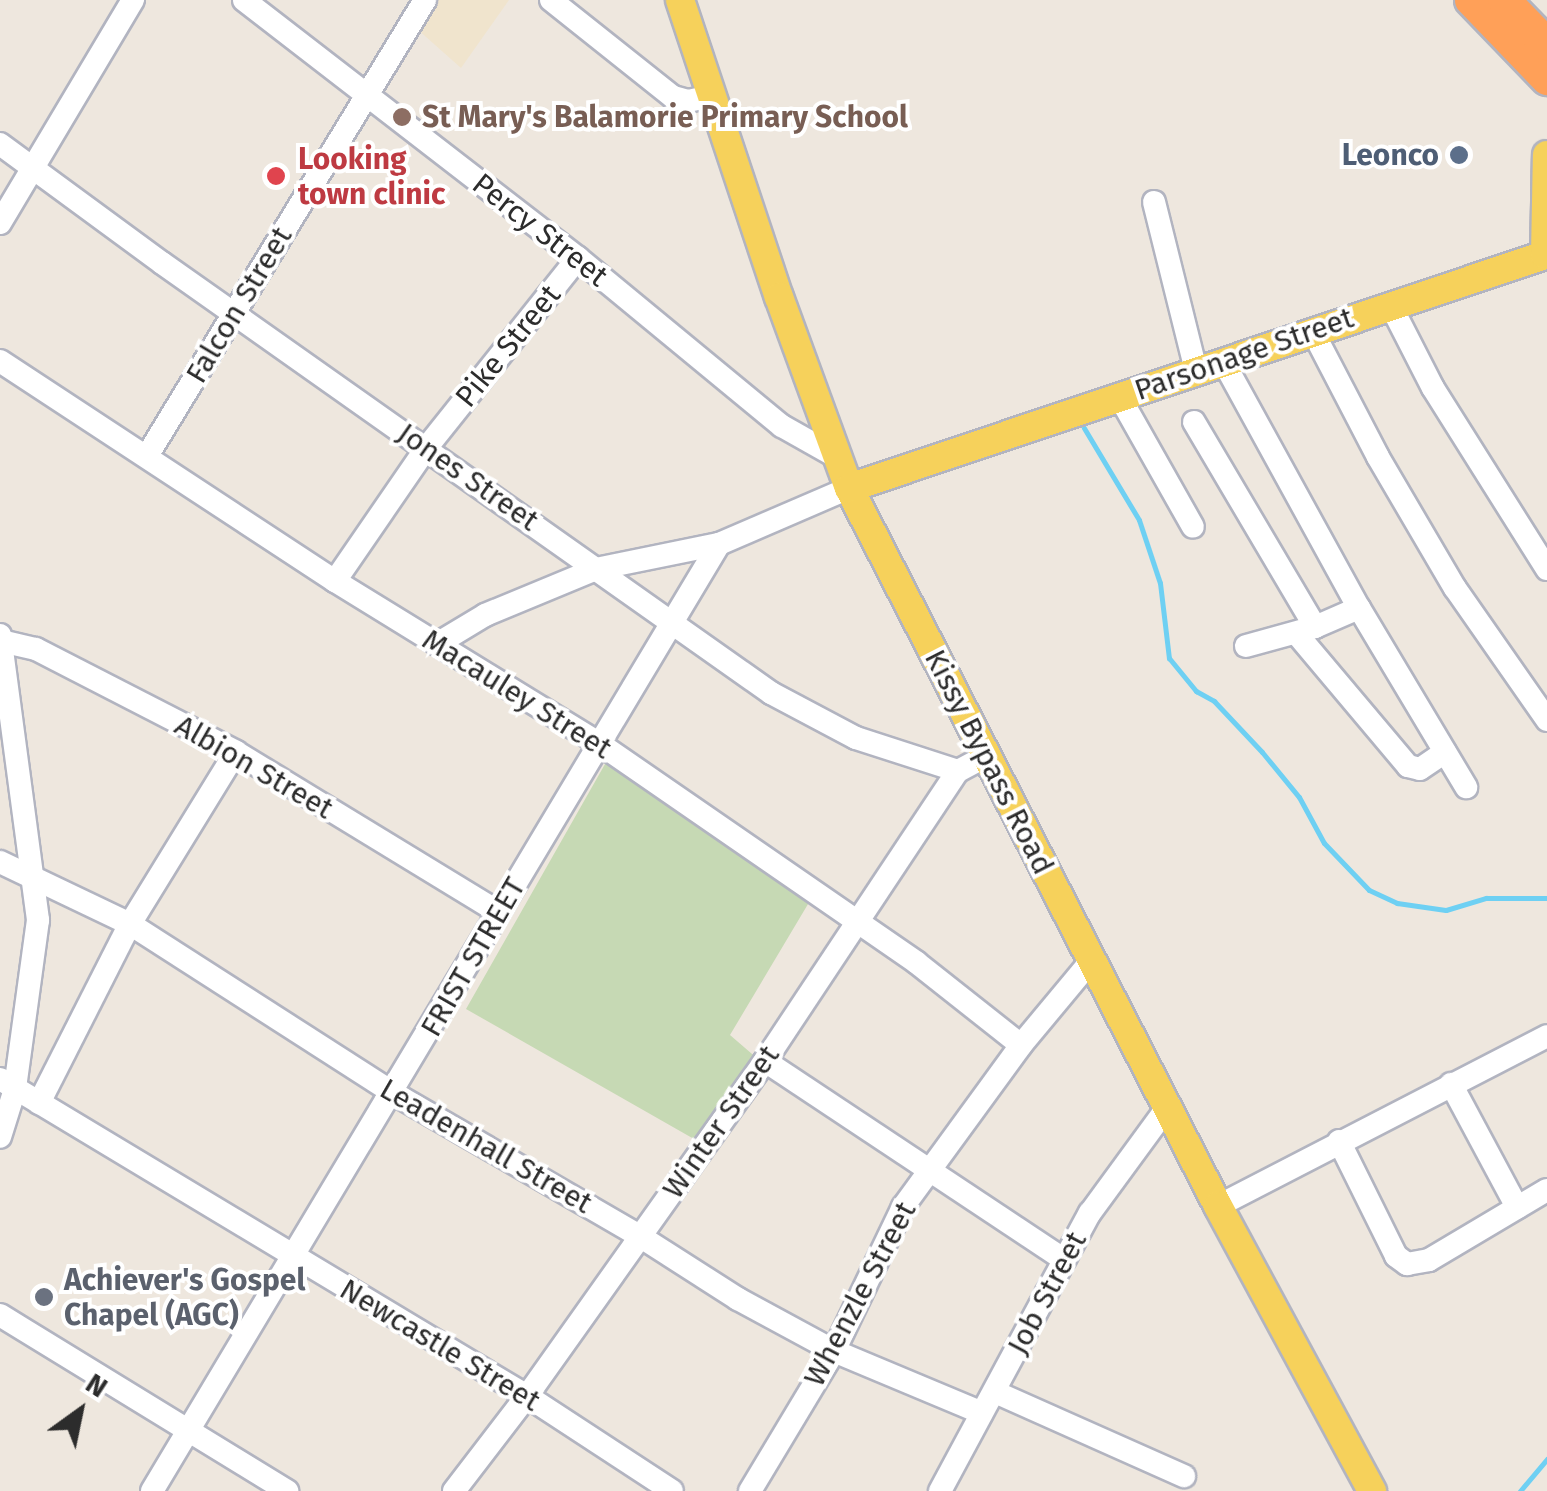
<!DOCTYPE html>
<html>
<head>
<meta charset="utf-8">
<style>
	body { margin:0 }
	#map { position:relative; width:1547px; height:1491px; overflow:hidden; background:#eee7de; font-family:"Fira Sans",sans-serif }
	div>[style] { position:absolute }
	.education>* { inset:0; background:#f0e4cd }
	.cemetery>* { inset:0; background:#c6d9b4 }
	.stream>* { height:5px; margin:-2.5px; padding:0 2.5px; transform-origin:2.5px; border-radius:2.5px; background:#6ed0f3 }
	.roads { filter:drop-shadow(2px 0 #b2b4c0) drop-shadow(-2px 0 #b2b4c0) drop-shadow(0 2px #b2b4c0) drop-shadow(0 -2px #b2b4c0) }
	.minor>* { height:22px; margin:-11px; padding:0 11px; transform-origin:11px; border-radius:11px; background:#fff }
	.major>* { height:28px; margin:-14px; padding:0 14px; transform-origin:14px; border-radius:14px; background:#f6d15b }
	.highway>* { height:32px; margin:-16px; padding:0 16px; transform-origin:16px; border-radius:16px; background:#ffa058 }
	.dots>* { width:28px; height:28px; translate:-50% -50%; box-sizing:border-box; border:5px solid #fff; border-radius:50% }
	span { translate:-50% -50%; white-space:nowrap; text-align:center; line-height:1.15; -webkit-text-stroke:8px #fff; paint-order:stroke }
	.education-label { font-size:30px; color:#785e54; font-weight:700 }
	.left { translate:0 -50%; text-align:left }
	.service-label { font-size:30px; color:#4e5e75; font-weight:700 }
	.right { translate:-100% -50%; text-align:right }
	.health-label { font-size:30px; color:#be3a42; font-weight:700 }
	.street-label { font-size:30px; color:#2c2c2c }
	.worship-label { font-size:30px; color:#5b616d; font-weight:700 }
	.north { position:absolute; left:30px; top:1361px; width:100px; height:100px; -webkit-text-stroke:8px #fff; paint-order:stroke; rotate:33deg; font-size:28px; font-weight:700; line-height:40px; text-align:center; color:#2c2c2c }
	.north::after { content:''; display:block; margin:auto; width:35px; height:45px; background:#2c2c2c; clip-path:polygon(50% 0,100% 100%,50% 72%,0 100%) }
</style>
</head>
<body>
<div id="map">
	<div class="education">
		<i style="clip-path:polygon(434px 0,509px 0,461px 68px,416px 28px)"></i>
	</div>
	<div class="cemetery">
		<i style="clip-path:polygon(613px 750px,817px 889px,730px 1035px,759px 1060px,701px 1143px,466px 1009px)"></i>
	</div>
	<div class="stream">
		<i style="left:1084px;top:428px;width:107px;rotate:59.1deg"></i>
		<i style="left:1139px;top:520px;width:66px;rotate:71.6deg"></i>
		<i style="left:1160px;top:583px;width:76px;rotate:83.2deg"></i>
		<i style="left:1169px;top:658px;width:43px;rotate:50.7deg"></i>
		<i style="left:1196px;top:691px;width:21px;rotate:29deg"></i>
		<i style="left:1214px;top:701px;width:70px;rotate:46.7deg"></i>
		<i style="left:1262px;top:752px;width:58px;rotate:50.6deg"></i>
		<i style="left:1299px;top:797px;width:52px;rotate:61.5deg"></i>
		<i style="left:1324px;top:843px;width:65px;rotate:46.2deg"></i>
		<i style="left:1369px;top:890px;width:31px;rotate:25deg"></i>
		<i style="left:1397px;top:903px;width:49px;rotate:8.1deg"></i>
		<i style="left:1446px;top:910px;width:42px;rotate:-16.7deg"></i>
		<i style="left:1486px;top:898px;width:61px"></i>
		<i style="left:1520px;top:1491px;width:42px;rotate:-49.8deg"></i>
	</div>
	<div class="roads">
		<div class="minor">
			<i style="left:244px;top:0;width:422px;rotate:37.7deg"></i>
			<i style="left:578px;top:258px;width:264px;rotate:39.5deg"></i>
			<i style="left:782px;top:426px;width:63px;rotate:29.4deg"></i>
			<i style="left:551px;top:0;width:156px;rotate:38.5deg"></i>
			<i style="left:673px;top:97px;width:16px;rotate:15deg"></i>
			<i style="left:688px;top:101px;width:25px;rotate:-12deg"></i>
			<i style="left:0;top:144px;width:201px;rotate:36.3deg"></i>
			<i style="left:162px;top:263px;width:746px;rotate:35.22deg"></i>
			<i style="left:771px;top:693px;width:96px;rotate:27.9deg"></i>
			<i style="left:856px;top:738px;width:107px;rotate:17.9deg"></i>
			<i style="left:1154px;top:202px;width:173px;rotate:76deg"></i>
			<i style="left:0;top:223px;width:260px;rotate:-59.2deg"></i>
			<i style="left:1390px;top:304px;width:94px;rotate:62.9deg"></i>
			<i style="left:1433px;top:388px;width:214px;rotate:57.8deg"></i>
			<i style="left:1312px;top:330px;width:143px;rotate:62.5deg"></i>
			<i style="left:1378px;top:457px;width:152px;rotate:59.6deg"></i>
			<i style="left:1455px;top:588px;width:161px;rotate:55.1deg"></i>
			<i style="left:0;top:361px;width:401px;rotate:33.3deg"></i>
			<i style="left:335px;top:581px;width:311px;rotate:31.6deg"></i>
			<i style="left:600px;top:744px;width:385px;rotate:34.6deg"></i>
			<i style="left:917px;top:963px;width:132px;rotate:38.3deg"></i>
			<i style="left:1223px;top:361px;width:282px;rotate:61.2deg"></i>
			<i style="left:1359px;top:608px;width:209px;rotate:59.1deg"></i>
			<i style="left:1119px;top:396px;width:150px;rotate:60.5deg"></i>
			<i style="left:1194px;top:422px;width:238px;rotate:59.4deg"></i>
			<i style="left:147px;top:456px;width:534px;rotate:-58.63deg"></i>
			<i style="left:335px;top:581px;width:163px;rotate:-55.5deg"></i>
			<i style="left:427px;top:447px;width:242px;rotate:-51.4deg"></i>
			<i style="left:1296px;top:633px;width:174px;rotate:49.9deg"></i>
			<i style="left:1408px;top:766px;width:12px;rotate:14deg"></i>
			<i style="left:1420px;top:769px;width:30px;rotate:-34deg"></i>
			<i style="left:0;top:635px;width:288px;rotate:82.4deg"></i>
			<i style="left:38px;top:920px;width:171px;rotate:97.8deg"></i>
			<i style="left:15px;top:1089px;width:50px;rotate:107.4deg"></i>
			<i style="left:1px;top:641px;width:36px;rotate:13deg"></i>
			<i style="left:36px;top:649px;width:225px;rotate:27.2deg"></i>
			<i style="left:236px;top:752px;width:307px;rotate:31.4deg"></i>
			<i style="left:437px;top:644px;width:56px;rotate:-31.1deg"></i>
			<i style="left:485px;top:615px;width:120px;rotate:-22.5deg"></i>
			<i style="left:596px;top:569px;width:126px;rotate:-11.5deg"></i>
			<i style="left:719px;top:544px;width:142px;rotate:-23.3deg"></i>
			<i style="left:1246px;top:646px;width:72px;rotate:-15.4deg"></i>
			<i style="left:1315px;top:627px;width:48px;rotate:-23.4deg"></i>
			<i style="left:0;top:862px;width:144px;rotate:25.5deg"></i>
			<i style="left:130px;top:924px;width:313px;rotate:32.7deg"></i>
			<i style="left:393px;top:1093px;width:287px;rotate:30.1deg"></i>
			<i style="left:641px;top:1237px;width:115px;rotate:32.6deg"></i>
			<i style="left:738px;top:1299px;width:109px;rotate:28.4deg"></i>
			<i style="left:834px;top:1351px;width:160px;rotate:22.7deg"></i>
			<i style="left:765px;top:1061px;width:358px;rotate:33.6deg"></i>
			<i style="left:0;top:1079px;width:615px;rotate:31.03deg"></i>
			<i style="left:527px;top:1396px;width:173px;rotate:33.2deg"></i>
			<i style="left:1451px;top:1084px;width:140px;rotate:61.8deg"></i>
			<i style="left:39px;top:1103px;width:201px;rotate:-63.1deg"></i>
			<i style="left:130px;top:924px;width:202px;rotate:-58.4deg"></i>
			<i style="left:1339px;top:1141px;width:128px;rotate:63.6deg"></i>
			<i style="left:1396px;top:1256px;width:14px;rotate:36deg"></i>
			<i style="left:1407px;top:1264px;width:22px;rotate:-10deg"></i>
			<i style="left:1429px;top:1260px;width:137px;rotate:-30.7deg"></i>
			<i style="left:1218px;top:1206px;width:370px;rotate:-27.3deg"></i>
			<i style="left:0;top:1315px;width:337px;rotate:31.5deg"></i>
			<i style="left:995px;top:1392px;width:207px;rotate:24deg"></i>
			<i style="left:152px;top:1491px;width:1104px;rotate:-59.09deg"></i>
			<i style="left:454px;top:1491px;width:120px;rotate:-52.5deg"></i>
			<i style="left:527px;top:1396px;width:411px;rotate:-54.6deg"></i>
			<i style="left:765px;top:1061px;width:348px;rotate:-56.4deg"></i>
			<i style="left:958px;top:771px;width:32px;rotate:-28deg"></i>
			<i style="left:750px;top:1491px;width:163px;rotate:-59deg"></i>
			<i style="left:834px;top:1351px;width:160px;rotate:-64.4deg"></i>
			<i style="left:903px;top:1207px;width:200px;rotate:-53.9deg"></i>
			<i style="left:1021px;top:1045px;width:109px;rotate:-50.2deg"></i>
			<i style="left:940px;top:1491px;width:316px;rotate:-61.7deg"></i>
			<i style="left:1090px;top:1213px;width:134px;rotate:-53.8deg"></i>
		</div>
		<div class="major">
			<i style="left:680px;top:0;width:313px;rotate:71.6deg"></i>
			<i style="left:779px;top:297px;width:203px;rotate:69.9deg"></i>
			<i style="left:849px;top:488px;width:807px;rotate:62.8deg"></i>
			<i style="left:1218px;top:1206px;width:324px;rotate:61.6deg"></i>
			<i style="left:849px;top:488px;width:734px;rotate:-18.51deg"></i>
			<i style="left:1545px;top:255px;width:100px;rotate:-88.9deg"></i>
		</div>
		<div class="highway">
			<i style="left:1471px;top:0;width:110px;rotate:46.1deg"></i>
			<i style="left:1504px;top:0;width:62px;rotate:45.7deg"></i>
		</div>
	</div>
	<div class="dots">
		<i style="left:402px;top:117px;background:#8d6e63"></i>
		<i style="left:1459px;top:155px;background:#5c6f8a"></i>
		<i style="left:276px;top:176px;background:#e0444e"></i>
		<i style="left:44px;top:1297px;background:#6b7280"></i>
	</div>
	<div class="education-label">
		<span class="left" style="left:422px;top:117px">St Mary's Balamorie Primary School</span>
	</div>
	<div class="service-label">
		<span class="right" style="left:1439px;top:155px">Leonco</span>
	</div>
	<div class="health-label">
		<span class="left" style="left:298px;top:176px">Looking<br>town clinic</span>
	</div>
	<div class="street-label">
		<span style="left:540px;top:230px;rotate:38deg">Percy Street</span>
		<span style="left:239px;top:305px;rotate:-59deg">Falcon Street</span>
		<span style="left:508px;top:346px;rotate:-51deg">Pike Street</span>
		<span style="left:1244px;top:354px;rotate:-19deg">Parsonage Street</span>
		<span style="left:468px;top:477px;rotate:35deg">Jones Street</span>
		<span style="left:517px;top:694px;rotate:32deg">Macauley Street</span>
		<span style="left:989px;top:762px;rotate:63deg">Kissy Bypass Road</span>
		<span style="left:254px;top:767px;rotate:30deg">Albion Street</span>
		<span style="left:473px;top:957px;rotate:-60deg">FRIST STREET</span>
		<span style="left:721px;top:1122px;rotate:-55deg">Winter Street</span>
		<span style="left:486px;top:1146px;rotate:30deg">Leadenhall Street</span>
		<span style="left:1047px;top:1293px;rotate:-62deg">Job Street</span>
		<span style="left:860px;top:1294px;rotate:-62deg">Whenzle Street</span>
		<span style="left:440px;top:1345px;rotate:31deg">Newcastle Street</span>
	</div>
	<div class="worship-label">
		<span class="left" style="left:64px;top:1297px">Achiever's Gospel<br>Chapel (AGC)</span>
	</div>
	<div class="north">N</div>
</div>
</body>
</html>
